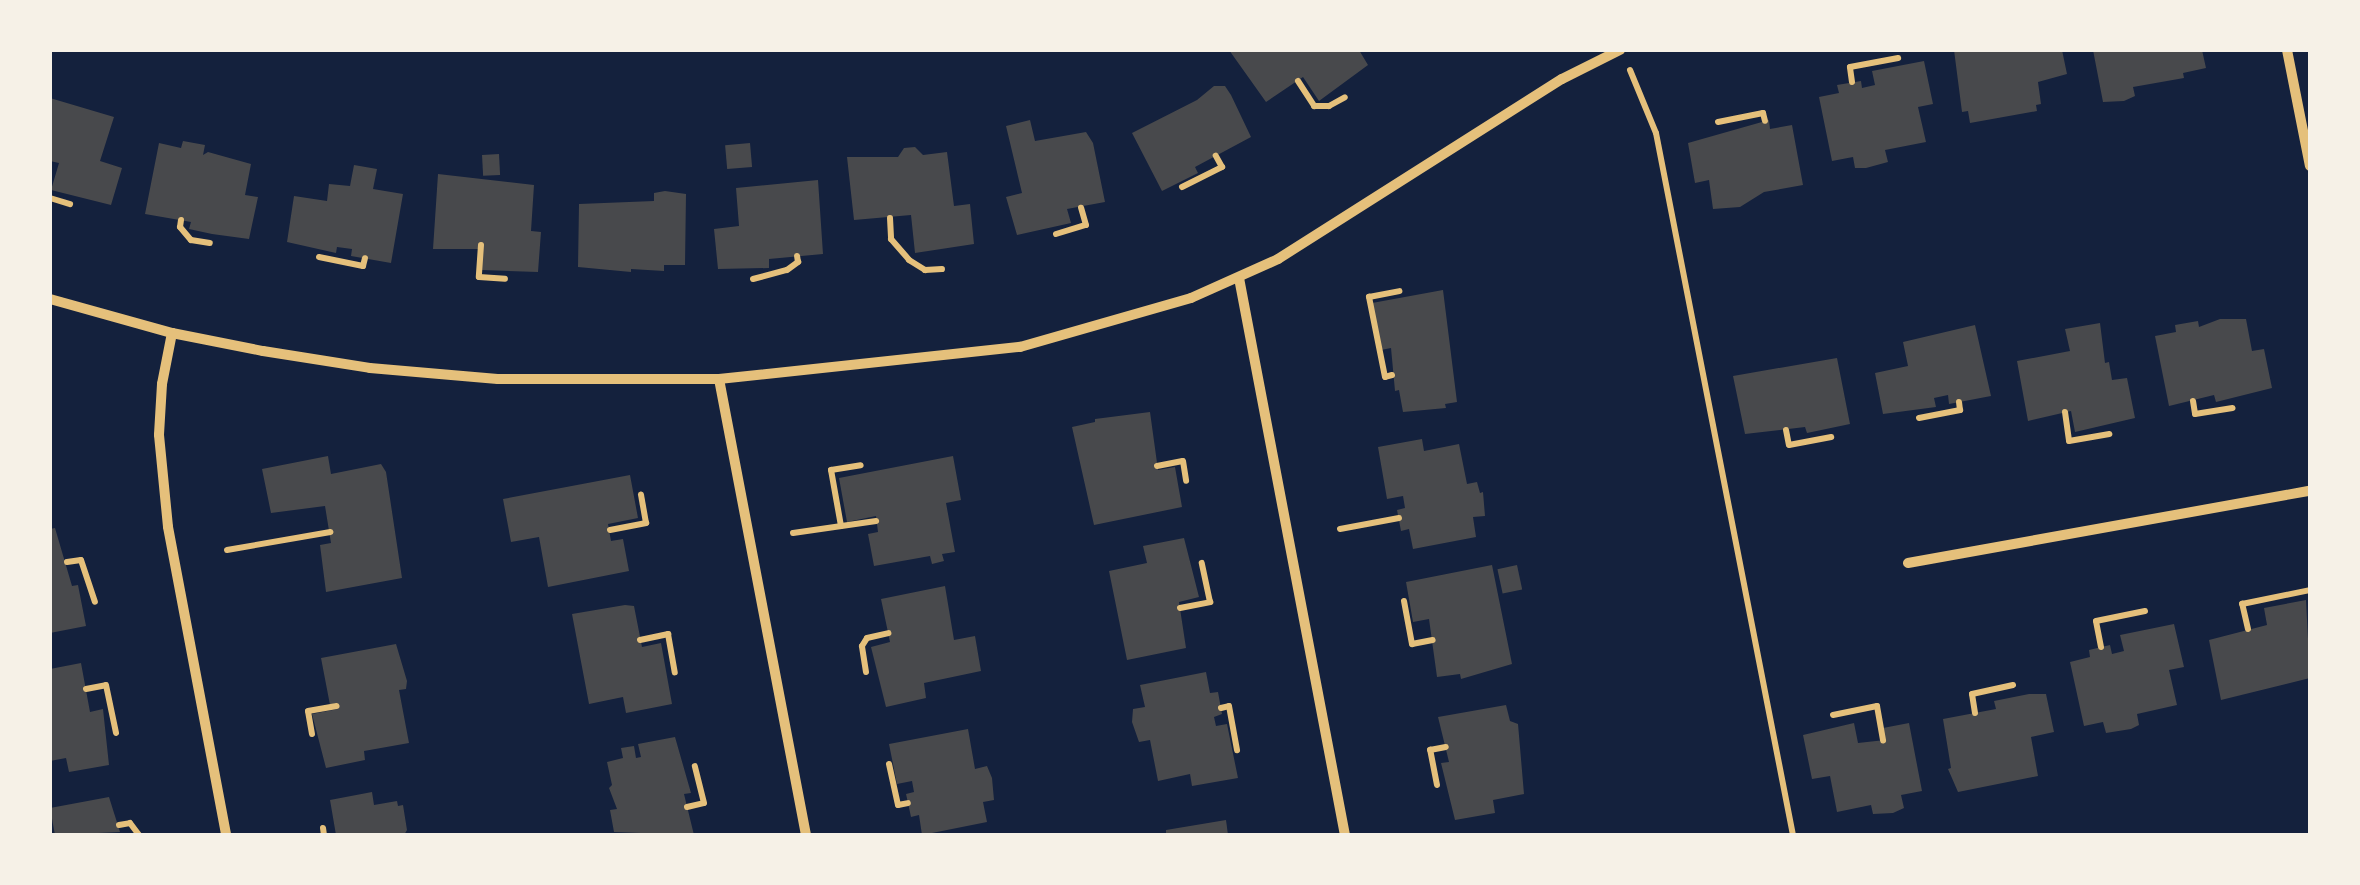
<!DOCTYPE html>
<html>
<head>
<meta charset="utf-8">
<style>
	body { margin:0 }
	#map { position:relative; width:2360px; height:885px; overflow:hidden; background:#14213d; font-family:"Playfair Display",serif }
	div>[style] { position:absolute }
	.building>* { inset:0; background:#48494c; transform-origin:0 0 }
	.path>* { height:6px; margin:-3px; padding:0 3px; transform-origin:3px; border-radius:3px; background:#e5c07b }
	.minor>* { height:10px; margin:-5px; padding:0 5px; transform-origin:5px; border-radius:5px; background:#e5c07b }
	span { translate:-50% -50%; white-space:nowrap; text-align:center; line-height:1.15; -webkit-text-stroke:9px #f6f1e7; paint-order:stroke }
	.frame { position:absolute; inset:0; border:52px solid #f6f1e7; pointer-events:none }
</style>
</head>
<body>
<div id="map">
	<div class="building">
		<i style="clip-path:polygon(1229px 50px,1359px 50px,1368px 65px,1319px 101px,1303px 77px,1266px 102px)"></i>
		<i style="clip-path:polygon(1954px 50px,2062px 50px,2067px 74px,2038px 82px,2041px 104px,2036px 105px,2037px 111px,1970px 123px,1968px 111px,1962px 112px)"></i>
		<i style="clip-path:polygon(2093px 50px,2202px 50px,2206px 68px,2183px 73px,2184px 78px,2133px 87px,2135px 96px,2124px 101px,2103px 102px)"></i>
		<i style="clip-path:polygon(1924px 61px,1933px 104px,1918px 107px,1926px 142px,1885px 150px,1888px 162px,1866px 168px,1855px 168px,1853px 157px,1832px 161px,1819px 97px,1839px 93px,1837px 85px,1861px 81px,1862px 88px,1875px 85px,1872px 71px)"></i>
		<i style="clip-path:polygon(1214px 86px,1225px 86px,1231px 95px,1251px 137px,1195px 167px,1198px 173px,1162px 191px,1132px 133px,1197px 100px)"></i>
		<i style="clip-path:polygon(50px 98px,114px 117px,100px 161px,122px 168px,111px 205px,51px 190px,59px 163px,50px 161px)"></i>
		<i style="clip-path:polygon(1030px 120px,1035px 141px,1086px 132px,1093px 143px,1105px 202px,1067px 209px,1071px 223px,1017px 235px,1006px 197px,1022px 193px,1006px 126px)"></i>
		<i style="clip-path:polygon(1769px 120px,1770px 129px,1792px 125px,1803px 185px,1764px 192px,1740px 207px,1713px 209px,1709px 180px,1695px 183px,1688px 143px)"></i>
		<i style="clip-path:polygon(183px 141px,205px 145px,203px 155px,208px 152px,251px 164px,245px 195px,258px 197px,249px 239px,212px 234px,189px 229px,191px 222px,145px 214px,159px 143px,181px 148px)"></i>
		<i style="left:750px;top:143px;width:24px;height:25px;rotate:85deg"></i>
		<i style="clip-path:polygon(915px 147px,923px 155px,947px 152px,954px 206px,970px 204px,974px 244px,915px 253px,911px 215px,854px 220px,847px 157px,898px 157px,904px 148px)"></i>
		<i style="left:499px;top:154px;width:21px;height:17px;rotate:87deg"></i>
		<i style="clip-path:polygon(354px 165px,377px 169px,373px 189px,403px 194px,391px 263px,351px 256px,352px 249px,337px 247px,336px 253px,287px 242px,294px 196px,327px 201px,329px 184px,350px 186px)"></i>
		<i style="clip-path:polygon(438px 174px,534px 185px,531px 231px,541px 232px,538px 272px,482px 270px,478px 249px,433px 249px)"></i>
		<i style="clip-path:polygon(818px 180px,823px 254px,769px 259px,769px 268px,718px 269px,714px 229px,739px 226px,736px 188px)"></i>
		<i style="clip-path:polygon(665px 191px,686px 194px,685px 265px,664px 265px,664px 271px,631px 269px,631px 272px,578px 267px,579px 204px,654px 201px,654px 193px)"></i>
		<i style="clip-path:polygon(1443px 290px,1457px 402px,1445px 404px,1446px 408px,1403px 412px,1399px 390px,1395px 391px,1391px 348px,1381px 350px,1372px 303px)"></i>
		<i style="clip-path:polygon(2220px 319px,2246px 319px,2252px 351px,2264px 349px,2272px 388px,2216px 402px,2214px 395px,2169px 406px,2155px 336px,2176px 332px,2175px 325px,2198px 321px,2199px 327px)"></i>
		<i style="clip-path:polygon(2100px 323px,2105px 363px,2109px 362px,2112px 380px,2127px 378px,2135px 418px,2075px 432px,2071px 411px,2028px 421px,2017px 361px,2070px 351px,2065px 329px)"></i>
		<i style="clip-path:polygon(1975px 325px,1991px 396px,1949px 404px,1948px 395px,1934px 398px,1936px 407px,1883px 414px,1875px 373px,1908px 366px,1903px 342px)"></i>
		<i style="clip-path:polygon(1837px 358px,1850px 424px,1807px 433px,1805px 427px,1745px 434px,1733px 376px)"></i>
		<i style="clip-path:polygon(1150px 412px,1158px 470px,1175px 467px,1182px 507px,1094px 525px,1072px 427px,1095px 422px,1095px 419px)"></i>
		<i style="clip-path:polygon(1422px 439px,1424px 451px,1459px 444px,1467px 484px,1477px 482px,1480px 493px,1483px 492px,1485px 516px,1473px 517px,1476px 537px,1413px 549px,1409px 529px,1401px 531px,1397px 510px,1405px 508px,1403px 496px,1387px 499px,1378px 447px)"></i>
		<i style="clip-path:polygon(328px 456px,331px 474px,381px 464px,386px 472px,402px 578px,326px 592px,320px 545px,331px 543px,325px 506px,271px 513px,262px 469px)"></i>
		<i style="clip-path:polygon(953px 456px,961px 500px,946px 503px,955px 552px,942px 554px,944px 561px,932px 564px,930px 556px,874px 566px,868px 534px,878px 532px,876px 516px,847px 522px,839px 478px)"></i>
		<i style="clip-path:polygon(630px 475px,638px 518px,608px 524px,611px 541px,623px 539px,629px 571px,548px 587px,539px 537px,511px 542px,503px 499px)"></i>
		<i style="clip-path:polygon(55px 528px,72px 586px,78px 585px,86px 626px,50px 633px,50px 529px)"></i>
		<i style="clip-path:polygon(1184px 538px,1199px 597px,1179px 602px,1186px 648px,1127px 660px,1109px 571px,1147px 563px,1143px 546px)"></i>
		<i style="clip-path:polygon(1492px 565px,1512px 664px,1461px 679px,1460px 674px,1437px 677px,1429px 619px,1413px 622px,1406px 582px)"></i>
		<i style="left:1517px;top:565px;width:25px;height:20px;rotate:78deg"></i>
		<i style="clip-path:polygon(945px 586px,954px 640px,975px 636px,981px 671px,924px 683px,926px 698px,886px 707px,871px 647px,890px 642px,881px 599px)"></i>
		<i style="clip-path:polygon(2306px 600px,2310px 678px,2221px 700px,2209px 640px,2267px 625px,2264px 608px)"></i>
		<i style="clip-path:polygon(625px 605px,634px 606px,642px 647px,661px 643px,672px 704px,626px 713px,623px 697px,589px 704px,572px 614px)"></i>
		<i style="clip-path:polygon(2174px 624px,2184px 667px,2169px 670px,2177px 705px,2137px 714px,2139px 725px,2131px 729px,2106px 733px,2103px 722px,2084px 726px,2070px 662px,2090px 657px,2089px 650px,2110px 645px,2112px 654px,2124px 651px,2120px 635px)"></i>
		<i style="clip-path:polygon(396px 644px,407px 681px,406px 689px,399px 690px,409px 743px,364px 751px,365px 760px,326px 768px,312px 714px,338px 709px,336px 703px,330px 705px,321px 658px)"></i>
		<i style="clip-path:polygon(81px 663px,90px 712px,103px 709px,109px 765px,69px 772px,66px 758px,50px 761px,50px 669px)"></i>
		<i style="clip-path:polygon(1206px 672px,1210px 693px,1218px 692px,1222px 714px,1214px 717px,1216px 726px,1227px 724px,1238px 778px,1192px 786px,1190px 774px,1158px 781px,1150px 740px,1139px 742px,1132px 722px,1133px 709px,1145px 707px,1140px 685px)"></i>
		<i style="clip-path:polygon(2029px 694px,2046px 694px,2054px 732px,2031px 737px,2038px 776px,1958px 792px,1948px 769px,1951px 768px,1943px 719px,1996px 709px,1994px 701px)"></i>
		<i style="clip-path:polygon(1506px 705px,1510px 721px,1518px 724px,1524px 794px,1493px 800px,1495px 813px,1455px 820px,1441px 763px,1449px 762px,1438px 717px)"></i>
		<i style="clip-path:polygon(1854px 723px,1858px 743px,1885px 740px,1883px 728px,1909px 723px,1922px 791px,1901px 795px,1904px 808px,1893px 813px,1873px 814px,1871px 805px,1837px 812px,1830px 776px,1812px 779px,1803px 735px)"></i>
		<i style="clip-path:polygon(968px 729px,975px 769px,987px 766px,992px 778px,994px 800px,983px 802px,987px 822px,922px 835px,919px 815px,911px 817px,908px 803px,906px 794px,914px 792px,912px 781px,897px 784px,889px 744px)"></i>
		<i style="clip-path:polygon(675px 737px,691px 793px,684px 794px,694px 835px,614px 832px,610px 810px,617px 809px,609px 788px,612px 785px,607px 762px,623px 758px,621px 748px,634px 746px,636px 758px,641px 757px,638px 744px)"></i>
		<i style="clip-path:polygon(372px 792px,374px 805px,397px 801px,398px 806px,403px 805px,407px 830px,404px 835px,336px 835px,330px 800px)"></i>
		<i style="clip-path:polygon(109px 797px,120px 832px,55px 835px,50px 808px)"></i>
		<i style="clip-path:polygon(1226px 820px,1228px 835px,1166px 835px,1166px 830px)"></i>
	</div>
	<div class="path">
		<i style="left:1630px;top:70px;width:68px;rotate:67.6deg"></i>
		<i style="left:1656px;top:133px;width:715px;rotate:78.96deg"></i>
		<i style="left:1298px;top:81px;width:30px;rotate:57deg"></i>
		<i style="left:1314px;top:106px;width:15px"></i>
		<i style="left:1329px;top:106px;width:18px;rotate:-29deg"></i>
		<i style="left:1852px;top:82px;width:15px;rotate:-98deg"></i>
		<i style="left:1850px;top:67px;width:49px;rotate:-10.6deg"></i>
		<i style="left:1718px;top:122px;width:46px;rotate:-11.3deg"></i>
		<i style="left:1763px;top:113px;width:8px;rotate:76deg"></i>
		<i style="left:1182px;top:187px;width:45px;rotate:-26.6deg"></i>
		<i style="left:1222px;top:167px;width:13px;rotate:-119deg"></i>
		<i style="left:50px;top:198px;width:21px;rotate:17deg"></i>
		<i style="left:890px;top:218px;width:21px;rotate:87deg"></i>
		<i style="left:891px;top:239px;width:28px;rotate:49deg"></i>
		<i style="left:909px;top:260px;width:19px;rotate:32deg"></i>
		<i style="left:925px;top:270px;width:17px;rotate:-3deg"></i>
		<i style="left:181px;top:220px;width:7px;rotate:98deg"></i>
		<i style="left:180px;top:227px;width:17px;rotate:50deg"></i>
		<i style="left:191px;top:240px;width:19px;rotate:9deg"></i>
		<i style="left:1056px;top:234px;width:31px;rotate:-17deg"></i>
		<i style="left:1086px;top:225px;width:18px;rotate:-106deg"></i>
		<i style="left:481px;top:245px;width:32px;rotate:94deg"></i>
		<i style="left:479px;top:277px;width:26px;rotate:4deg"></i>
		<i style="left:319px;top:257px;width:45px;rotate:11.6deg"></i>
		<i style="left:363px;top:266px;width:8px;rotate:-76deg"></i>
		<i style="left:753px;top:279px;width:35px;rotate:-15deg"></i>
		<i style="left:787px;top:270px;width:14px;rotate:-36deg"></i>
		<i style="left:798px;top:262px;width:6px;rotate:-99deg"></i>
		<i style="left:1392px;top:375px;width:7px;rotate:164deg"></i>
		<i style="left:1385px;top:377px;width:82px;rotate:-101.3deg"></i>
		<i style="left:1369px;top:297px;width:31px;rotate:-11deg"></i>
		<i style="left:2193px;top:401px;width:13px;rotate:81deg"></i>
		<i style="left:2195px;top:414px;width:38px;rotate:-9deg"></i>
		<i style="left:2065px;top:412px;width:29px;rotate:82deg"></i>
		<i style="left:2069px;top:441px;width:41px;rotate:-9.9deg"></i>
		<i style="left:1919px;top:418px;width:42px;rotate:-11deg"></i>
		<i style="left:1960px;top:410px;width:8px;rotate:-97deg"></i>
		<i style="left:1786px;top:430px;width:15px;rotate:79deg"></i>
		<i style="left:1789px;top:445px;width:43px;rotate:-10.8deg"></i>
		<i style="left:1157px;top:466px;width:26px;rotate:-11deg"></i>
		<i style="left:1183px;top:461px;width:20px;rotate:81deg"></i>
		<i style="left:841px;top:526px;width:57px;rotate:-100.1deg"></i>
		<i style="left:831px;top:470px;width:30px;rotate:-9deg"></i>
		<i style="left:1340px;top:529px;width:60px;rotate:-10.6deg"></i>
		<i style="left:610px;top:530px;width:37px;rotate:-11deg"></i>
		<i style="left:646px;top:523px;width:29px;rotate:-100deg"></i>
		<i style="left:793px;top:533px;width:84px;rotate:-8.2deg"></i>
		<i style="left:227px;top:550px;width:105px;rotate:-9.9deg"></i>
		<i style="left:67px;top:562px;width:14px;rotate:-8deg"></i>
		<i style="left:81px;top:560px;width:44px;rotate:71.6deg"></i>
		<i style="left:1404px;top:601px;width:44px;rotate:79.5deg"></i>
		<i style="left:1412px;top:644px;width:21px;rotate:-11deg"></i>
		<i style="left:1180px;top:608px;width:31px;rotate:-11deg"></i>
		<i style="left:1210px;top:602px;width:40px;rotate:-102deg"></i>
		<i style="left:2248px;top:629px;width:26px;rotate:-103deg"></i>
		<i style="left:2242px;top:604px;width:69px;rotate:-11.6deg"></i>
		<i style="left:640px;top:640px;width:29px;rotate:-12deg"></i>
		<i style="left:668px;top:634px;width:39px;rotate:80deg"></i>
		<i style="left:2101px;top:647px;width:26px;rotate:-101deg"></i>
		<i style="left:2096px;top:621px;width:50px;rotate:-11.5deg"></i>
		<i style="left:866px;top:672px;width:26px;rotate:-99deg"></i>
		<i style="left:862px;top:646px;width:9px;rotate:-58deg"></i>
		<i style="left:867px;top:638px;width:22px;rotate:-13deg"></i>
		<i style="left:86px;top:689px;width:20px;rotate:-11deg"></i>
		<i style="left:106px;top:685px;width:49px;rotate:78.2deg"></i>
		<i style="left:1221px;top:708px;width:8px;rotate:-14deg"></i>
		<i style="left:1229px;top:706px;width:45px;rotate:79.7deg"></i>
		<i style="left:1975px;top:713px;width:19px;rotate:-99deg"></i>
		<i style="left:1972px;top:694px;width:42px;rotate:-12.4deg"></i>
		<i style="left:1833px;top:715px;width:45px;rotate:-11.6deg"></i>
		<i style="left:1877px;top:706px;width:35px;rotate:80deg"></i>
		<i style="left:312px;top:734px;width:23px;rotate:-100deg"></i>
		<i style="left:308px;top:711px;width:29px;rotate:-10deg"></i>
		<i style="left:889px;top:764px;width:42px;rotate:77.6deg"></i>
		<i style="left:898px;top:805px;width:10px;rotate:-11deg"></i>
		<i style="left:1437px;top:785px;width:36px;rotate:-101deg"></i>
		<i style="left:1430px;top:750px;width:16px;rotate:-11deg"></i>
		<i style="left:687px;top:807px;width:17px;rotate:-13deg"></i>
		<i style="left:704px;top:803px;width:38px;rotate:-104deg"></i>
		<i style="left:119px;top:825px;width:11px;rotate:-10deg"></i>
		<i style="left:130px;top:823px;width:15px;rotate:53deg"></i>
		<i style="left:323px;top:828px;width:7px;rotate:82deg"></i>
	</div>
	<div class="minor">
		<i style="left:2287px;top:50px;width:118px;rotate:78.8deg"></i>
		<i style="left:1239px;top:278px;width:567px;rotate:79.23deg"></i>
		<i style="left:50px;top:299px;width:127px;rotate:15.6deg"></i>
		<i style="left:172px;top:333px;width:93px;rotate:11.2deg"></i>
		<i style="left:263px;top:351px;width:108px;rotate:9deg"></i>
		<i style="left:370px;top:368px;width:128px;rotate:4.9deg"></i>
		<i style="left:498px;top:379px;width:221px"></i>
		<i style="left:719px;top:379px;width:303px;rotate:-6.1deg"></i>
		<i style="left:1020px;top:347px;width:178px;rotate:-16deg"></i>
		<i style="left:1191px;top:298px;width:95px;rotate:-24.1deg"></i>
		<i style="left:1278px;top:259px;width:336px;rotate:-32.4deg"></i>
		<i style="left:1562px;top:79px;width:65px;rotate:-26.6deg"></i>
		<i style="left:172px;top:333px;width:52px;rotate:101.1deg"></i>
		<i style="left:162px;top:384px;width:51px;rotate:93.4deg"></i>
		<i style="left:159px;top:435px;width:92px;rotate:84.4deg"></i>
		<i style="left:168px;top:527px;width:313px;rotate:79.3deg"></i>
		<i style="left:719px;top:379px;width:464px;rotate:79.2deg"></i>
		<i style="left:1908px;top:563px;width:408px;rotate:-10.2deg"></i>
	</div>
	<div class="frame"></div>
</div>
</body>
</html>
